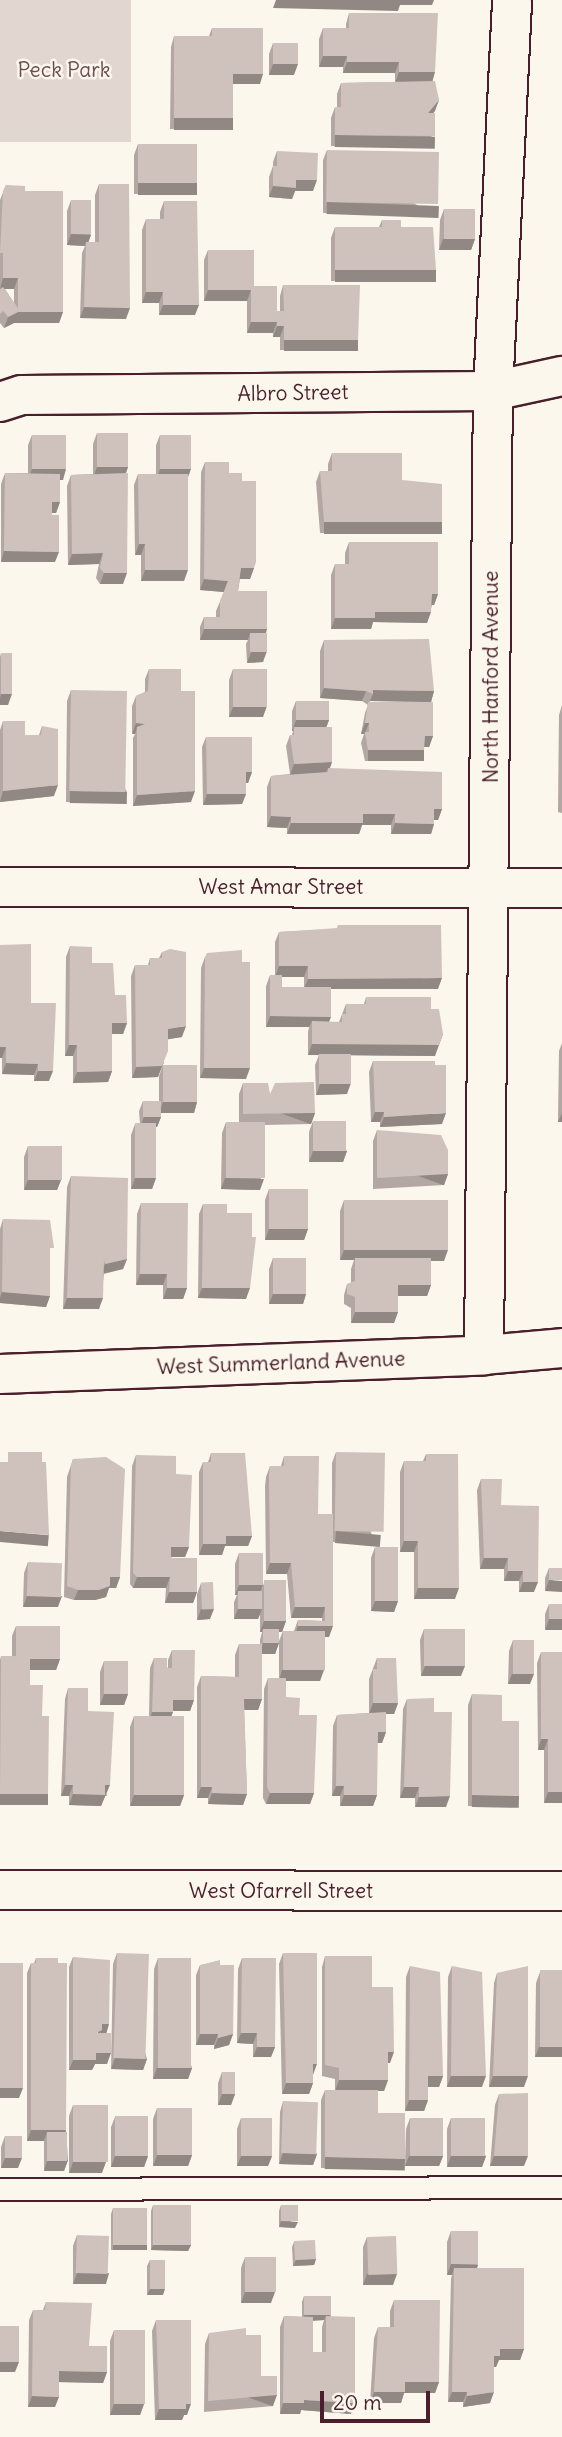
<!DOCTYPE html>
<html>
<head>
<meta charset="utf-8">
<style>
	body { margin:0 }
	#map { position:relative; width:562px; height:2437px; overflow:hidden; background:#fbf7ec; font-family:Delius,sans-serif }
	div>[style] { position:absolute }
	.green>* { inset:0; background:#e2d7d0; transform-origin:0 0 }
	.roads { filter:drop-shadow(2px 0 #4a1f2b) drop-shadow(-2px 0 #4a1f2b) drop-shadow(0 2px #4a1f2b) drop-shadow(0 -2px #4a1f2b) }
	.service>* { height:21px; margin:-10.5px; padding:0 10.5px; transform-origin:10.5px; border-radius:10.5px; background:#fbf7ec }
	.minor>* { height:38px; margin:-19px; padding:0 19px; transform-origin:19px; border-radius:19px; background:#fbf7ec }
	.secondary>* { height:38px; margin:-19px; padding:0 19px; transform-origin:19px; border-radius:19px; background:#fbf7ec }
	.wall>* { inset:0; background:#b2a7a2 }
	.shaded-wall>* { inset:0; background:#918884; transform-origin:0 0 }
	.building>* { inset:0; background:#cfc2bc; transform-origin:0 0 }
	span { translate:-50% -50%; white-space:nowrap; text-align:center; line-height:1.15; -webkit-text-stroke:5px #fbf7ec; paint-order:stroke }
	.park-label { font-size:21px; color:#704d54 }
	.street-label { font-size:21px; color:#4a1f2b }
	.scale { position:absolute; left:320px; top:2391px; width:110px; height:32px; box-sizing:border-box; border:4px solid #4a1f2b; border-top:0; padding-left:9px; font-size:21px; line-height:24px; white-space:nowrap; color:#4a1f2b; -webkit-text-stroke:5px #fbf7ec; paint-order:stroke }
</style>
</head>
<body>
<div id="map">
	<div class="green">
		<i style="left:0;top:0;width:131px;height:142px"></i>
	</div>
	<div class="roads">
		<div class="service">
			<i style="left:0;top:2189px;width:562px;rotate:-0.2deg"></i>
		</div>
		<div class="minor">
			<i style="left:0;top:402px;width:23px;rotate:-18deg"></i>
			<i style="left:22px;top:395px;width:471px;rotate:-0.5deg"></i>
			<i style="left:493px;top:391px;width:71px;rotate:-12.3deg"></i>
			<i style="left:0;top:887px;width:562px;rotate:0.1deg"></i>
			<i style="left:484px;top:1355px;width:964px;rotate:-89.47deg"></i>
			<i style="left:493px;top:391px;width:391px;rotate:-87.2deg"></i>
			<i style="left:0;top:1890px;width:562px;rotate:0.1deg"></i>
		</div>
		<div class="secondary">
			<i style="left:0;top:1374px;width:484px;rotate:-2.2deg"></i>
			<i style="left:484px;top:1355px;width:78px;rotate:-5.1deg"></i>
		</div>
	</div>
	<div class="wall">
		<i style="clip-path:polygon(349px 13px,432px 81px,439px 100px,433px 113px,431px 147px,331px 146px,331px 118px,335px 107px,337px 107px,337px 94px,341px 83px,395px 82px,395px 73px,343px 73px,343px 67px,319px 67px,319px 39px,323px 28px,346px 28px,346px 24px)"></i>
		<i style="clip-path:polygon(212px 28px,260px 84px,233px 84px,229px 129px,170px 129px,171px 47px,174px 36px,209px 36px)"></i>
		<i style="clip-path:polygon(273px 43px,294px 75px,269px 75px,269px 54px)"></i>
		<i style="clip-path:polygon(138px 144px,197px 183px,194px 194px,134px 194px,134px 155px)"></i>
		<i style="clip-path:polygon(327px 150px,435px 216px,323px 213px,323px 160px)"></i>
		<i style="clip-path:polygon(277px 151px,313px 191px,295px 191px,292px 199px,269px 197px,269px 177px,273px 166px,273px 162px)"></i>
		<i style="clip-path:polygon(99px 184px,126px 319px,80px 318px,82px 253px,85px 246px,67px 245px,67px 211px,71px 200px,91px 235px,88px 242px,95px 242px,95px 195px)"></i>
		<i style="clip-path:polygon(evenodd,6px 185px,25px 191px,63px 312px,59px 323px,14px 323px,4px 328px,0 323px,0 289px,1px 289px,0 289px,0 200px,6px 185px,5px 289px,14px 289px,14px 303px,5px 289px)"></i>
		<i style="clip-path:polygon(164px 201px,195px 315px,159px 315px,159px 303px,142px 303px,142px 230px,146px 219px,160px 219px,160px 212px)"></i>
		<i style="clip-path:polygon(444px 209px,475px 239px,471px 250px,439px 250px,440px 220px)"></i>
		<i style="clip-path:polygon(382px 220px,401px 227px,432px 281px,331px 281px,331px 238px,335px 227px,379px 227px)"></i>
		<i style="clip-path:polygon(208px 250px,254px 286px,277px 311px,280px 311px,280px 296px,283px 285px,358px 340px,354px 350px,280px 350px,280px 337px,273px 337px,273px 333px,247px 333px,247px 301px,204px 301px,204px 260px)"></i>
		<i style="clip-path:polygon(97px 433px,128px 467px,126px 473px,123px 584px,100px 584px,96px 578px,99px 564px,68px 565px,67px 486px,71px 475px,93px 474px,93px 444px)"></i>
		<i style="clip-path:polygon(32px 435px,63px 480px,60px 480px,60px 502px,56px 513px,52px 513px,55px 562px,1px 562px,1px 484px,5px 473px,28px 473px,28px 445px)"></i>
		<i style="clip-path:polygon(160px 435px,188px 477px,184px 581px,141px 581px,141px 555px,135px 555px,134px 485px,138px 474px,156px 474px,156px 445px)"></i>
		<i style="clip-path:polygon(332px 453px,402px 480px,442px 522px,438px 533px,320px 533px,316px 482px,320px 471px,328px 471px,328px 464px)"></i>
		<i style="clip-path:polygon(205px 462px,229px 473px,242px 481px,254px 568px,250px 579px,240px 579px,238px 591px,267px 629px,266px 633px,263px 662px,247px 663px,246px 644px,248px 640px,200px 640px,200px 627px,204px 617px,216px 617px,216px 611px,224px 592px,200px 590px,201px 472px)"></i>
		<i style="clip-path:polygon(349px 542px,438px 594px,434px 605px,432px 605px,427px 623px,373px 622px,371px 629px,331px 629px,331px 575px,335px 564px,345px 564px,345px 553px)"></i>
		<i style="clip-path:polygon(324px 640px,434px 691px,431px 702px,370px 701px,370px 702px,433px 736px,429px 747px,424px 747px,420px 761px,365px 761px,361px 743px,364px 734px,361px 734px,365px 713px,368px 705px,362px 701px,320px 698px,320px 651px)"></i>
		<i style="clip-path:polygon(1px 653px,8px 705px,0 705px,0 657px)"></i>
		<i style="clip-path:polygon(149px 669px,181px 691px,191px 802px,133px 806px,133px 738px,135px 734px,132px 734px,132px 706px,136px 696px,145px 692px,145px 679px)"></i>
		<i style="clip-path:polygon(233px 669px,263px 717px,229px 717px,229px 680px)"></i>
		<i style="clip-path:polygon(71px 690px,127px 792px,123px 803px,66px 802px,67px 701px)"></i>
		<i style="clip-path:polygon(296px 701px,329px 720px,326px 727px,332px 762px,330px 768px,442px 809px,438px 820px,434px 820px,434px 824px,431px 834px,391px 834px,391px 825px,362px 825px,359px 834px,287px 834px,287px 828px,267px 827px,267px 787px,271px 776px,290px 774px,286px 746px,290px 735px,292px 735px,293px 731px,292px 731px,292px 711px)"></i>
		<i style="clip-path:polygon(562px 705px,562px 813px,558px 812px,559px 715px)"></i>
		<i style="clip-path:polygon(3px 721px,25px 735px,39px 735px,42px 726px,54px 796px,0 802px,0 730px)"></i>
		<i style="clip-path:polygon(206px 737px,252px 772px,248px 783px,246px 783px,246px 794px,242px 804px,203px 805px,202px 747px)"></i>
		<i style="clip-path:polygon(evenodd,338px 925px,438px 989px,331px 989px,329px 1022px,339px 1022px,346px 1004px,364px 1004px,366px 997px,431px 1009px,435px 1056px,351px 1055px,347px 1094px,316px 1095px,315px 1065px,319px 1055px,308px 1055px,308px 1032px,309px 1027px,266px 1027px,266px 986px,270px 975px,275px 975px,275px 942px,279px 932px,337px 929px,338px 925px,282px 977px,304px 977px,304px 987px,282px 987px,282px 977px)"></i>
		<i style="clip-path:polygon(0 945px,31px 1003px,49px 1081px,34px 1081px,34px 1075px,2px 1074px,2px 1058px,0 1058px)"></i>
		<i style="clip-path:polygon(70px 946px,92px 963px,115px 995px,127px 1023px,123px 1034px,112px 1034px,112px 1071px,108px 1082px,73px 1083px,73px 1056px,65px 1056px,66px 957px)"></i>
		<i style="clip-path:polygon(162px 952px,182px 1037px,168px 1039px,158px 1077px,132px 1078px,131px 976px,135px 965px,148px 965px,150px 958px,159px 958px)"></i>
		<i style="clip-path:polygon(205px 957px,246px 1079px,200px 1078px,201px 968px)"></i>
		<i style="clip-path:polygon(562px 1043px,562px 1122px,558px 1122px,559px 1051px)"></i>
		<i style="clip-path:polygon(373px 1061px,442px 1124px,380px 1127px,380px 1122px,371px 1122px,369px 1072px)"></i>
		<i style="clip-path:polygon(163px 1065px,197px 1102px,194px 1113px,161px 1113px,161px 1117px,157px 1127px,156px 1127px,156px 1178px,152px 1189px,131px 1189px,131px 1135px,135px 1124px,140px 1124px,139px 1111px,143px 1101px,159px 1101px,159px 1076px)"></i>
		<i style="clip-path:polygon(243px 1083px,315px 1113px,311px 1124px,264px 1125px,260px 1190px,221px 1189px,222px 1133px,226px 1122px,239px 1122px,239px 1094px)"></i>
		<i style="clip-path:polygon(313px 1121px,347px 1151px,343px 1162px,309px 1162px,309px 1132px)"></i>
		<i style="clip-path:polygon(377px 1130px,448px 1174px,444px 1185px,373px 1189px,373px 1141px)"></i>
		<i style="clip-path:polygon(28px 1146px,61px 1180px,57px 1190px,24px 1190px,24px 1157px)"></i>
		<i style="clip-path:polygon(71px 1176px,127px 1259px,123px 1269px,104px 1274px,99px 1309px,63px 1309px,67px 1187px)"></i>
		<i style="clip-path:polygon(269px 1189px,308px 1229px,304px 1240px,265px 1240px,265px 1200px)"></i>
		<i style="clip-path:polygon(344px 1200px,444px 1261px,431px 1261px,431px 1285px,427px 1296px,398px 1296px,398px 1312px,394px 1323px,351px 1323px,351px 1308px,344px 1304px,344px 1295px,347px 1284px,351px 1283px,351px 1269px,354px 1260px,340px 1260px,340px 1211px)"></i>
		<i style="clip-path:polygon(141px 1203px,187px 1288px,183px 1299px,163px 1299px,163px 1285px,136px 1285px,137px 1214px)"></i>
		<i style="clip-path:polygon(203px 1204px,227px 1213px,252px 1237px,246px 1299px,198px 1298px,199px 1214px)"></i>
		<i style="clip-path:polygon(3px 1219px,50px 1259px,50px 1296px,46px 1307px,0 1303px,0 1229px)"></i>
		<i style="clip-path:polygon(273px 1258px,306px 1294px,303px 1304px,269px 1304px,269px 1269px)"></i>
		<i style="clip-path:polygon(336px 1452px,377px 1546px,333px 1542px,329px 1637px,325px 1637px,320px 1681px,286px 1681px,286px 1697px,299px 1715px,314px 1793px,310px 1804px,266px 1804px,263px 1798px,264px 1689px,268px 1678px,279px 1678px,279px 1641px,283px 1631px,294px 1631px,298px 1620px,322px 1621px,322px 1618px,291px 1618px,287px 1574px,266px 1574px,265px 1486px,266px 1477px,270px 1466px,281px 1466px,284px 1456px,318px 1514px,332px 1514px,332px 1463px)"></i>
		<i style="clip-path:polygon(211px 1453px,252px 1536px,248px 1546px,225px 1546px,222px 1555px,199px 1555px,199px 1472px,203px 1462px,208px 1462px)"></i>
		<i style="clip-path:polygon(426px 1454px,455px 1599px,414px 1599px,414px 1552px,400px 1552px,400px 1472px,404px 1461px,423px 1461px)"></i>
		<i style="clip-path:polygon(136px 1455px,176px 1474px,189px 1547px,185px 1557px,171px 1557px,197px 1592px,193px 1603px,165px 1603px,166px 1588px,133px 1588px,130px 1584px,132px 1466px)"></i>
		<i style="clip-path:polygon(73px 1459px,120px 1577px,116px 1588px,109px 1588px,106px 1597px,95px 1600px,74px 1600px,64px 1597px,67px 1477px)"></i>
		<i style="clip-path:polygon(481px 1479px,501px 1505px,534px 1592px,519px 1592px,519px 1581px,504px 1581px,504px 1569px,480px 1569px,477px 1490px)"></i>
		<i style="clip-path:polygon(375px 1547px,398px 1601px,394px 1612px,371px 1611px,371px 1558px)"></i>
		<i style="clip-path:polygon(239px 1553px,263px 1585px,261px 1591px,264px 1583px,286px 1621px,282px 1632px,279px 1632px,279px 1643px,275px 1654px,262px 1654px,262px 1699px,258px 1710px,244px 1710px,247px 1794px,243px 1805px,208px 1804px,208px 1798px,197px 1798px,197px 1687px,201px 1676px,235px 1677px,235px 1655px,239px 1644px,260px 1644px,260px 1640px,262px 1632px,260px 1632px,260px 1614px,258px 1619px,234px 1619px,234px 1602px,237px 1595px,235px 1595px,235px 1564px)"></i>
		<i style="clip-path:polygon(28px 1562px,58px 1607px,23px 1607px,24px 1573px)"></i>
		<i style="clip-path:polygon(549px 1568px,562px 1568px,545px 1591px,545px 1578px)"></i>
		<i style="clip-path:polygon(201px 1583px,210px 1619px,197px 1620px,197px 1594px)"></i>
		<i style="clip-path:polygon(549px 1604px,562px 1604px,545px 1630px,545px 1614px)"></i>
		<i style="clip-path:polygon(16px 1626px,60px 1659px,56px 1670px,30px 1670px,30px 1685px,42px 1716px,48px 1794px,44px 1805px,0 1805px,0 1660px,1px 1656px,12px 1656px,12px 1636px)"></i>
		<i style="clip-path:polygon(424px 1629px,461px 1676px,421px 1676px,420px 1640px)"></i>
		<i style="clip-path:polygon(513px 1640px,530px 1684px,508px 1684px,509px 1651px)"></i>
		<i style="clip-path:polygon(172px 1650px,194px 1700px,190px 1711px,173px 1711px,171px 1716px,184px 1795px,180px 1806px,130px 1806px,130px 1727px,134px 1716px,149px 1716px,150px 1668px,154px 1658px,168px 1668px,168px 1660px)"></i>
		<i style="clip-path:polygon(541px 1652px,562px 1803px,544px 1803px,544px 1750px,538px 1750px,537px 1663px)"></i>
		<i style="clip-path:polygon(377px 1658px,398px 1703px,394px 1714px,386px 1714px,386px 1732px,382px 1743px,377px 1743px,377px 1795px,373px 1806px,340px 1806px,340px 1796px,332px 1796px,333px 1726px,337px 1715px,369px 1713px,369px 1679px)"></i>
		<i style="clip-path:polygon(104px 1661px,128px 1694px,124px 1705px,100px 1705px,100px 1672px)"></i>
		<i style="clip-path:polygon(68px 1688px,88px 1711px,107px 1796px,105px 1796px,101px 1806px,69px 1805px,69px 1796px,61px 1796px,65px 1699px)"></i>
		<i style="clip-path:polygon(472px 1694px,502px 1721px,516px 1807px,468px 1806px,468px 1705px)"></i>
		<i style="clip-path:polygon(407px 1699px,434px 1712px,446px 1807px,415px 1807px,415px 1798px,400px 1798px,403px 1709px)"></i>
		<i style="clip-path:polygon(117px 1953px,147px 2059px,143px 2070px,111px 2069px,113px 1964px)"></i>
		<i style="clip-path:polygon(283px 1953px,313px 2075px,313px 2083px,309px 2094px,282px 2094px,279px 1964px)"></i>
		<i style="clip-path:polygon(325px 1956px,372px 1987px,390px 2063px,388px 2063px,388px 2080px,384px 2091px,378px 2091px,378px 2113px,401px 2170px,321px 2168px,321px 2100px,325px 2090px,335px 2090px,335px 2079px,322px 2076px,322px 1967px)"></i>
		<i style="clip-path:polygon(73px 1957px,107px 2064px,95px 2064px,92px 2070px,69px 2070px,69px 1967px)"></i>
		<i style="clip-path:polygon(36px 1958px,66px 2130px,68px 2160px,64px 2171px,44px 2171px,44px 2141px,27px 2141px,27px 1973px,31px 1963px,34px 1963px)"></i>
		<i style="clip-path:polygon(158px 1958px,192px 2068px,188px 2079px,153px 2079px,154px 1969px)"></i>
		<i style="clip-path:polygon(242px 1958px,275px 2047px,271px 2057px,253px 2057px,253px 2044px,237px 2043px,238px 1969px)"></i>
		<i style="clip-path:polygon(200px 1965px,220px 1965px,233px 2034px,229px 2045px,214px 2049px,214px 2045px,196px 2045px,196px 1975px)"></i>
		<i style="clip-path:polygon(410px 1966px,443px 2076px,439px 2087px,428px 2087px,428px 2100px,424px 2111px,405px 2111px,406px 1977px)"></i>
		<i style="clip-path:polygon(452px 1966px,482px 2087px,447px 2087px,448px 1977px)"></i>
		<i style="clip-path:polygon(540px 1972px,562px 2057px,535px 2057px,536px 1983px)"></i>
		<i style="clip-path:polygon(497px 1973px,524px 2087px,489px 2087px,494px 1983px)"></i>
		<i style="clip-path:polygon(222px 2072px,235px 2094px,231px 2105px,218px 2105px,218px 2083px)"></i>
		<i style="clip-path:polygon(499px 2094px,524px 2166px,490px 2166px,495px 2105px)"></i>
		<i style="clip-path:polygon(283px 2101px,317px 2154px,313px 2165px,279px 2164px,280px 2112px)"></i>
		<i style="clip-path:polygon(73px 2105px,102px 2173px,69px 2173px,69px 2116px)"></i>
		<i style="clip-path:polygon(157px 2108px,192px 2155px,188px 2166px,153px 2166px,153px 2119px)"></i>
		<i style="clip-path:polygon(115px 2117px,148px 2156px,144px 2167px,111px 2167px,111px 2127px)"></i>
		<i style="clip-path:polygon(241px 2118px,272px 2156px,268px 2166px,237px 2166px,237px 2129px)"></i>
		<i style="clip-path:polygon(410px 2118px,443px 2156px,439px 2166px,405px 2166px,406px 2129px)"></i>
		<i style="clip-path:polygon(451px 2118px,486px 2156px,482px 2167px,447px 2167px,447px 2129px)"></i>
		<i style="clip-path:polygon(5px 2136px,18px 2168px,1px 2168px,1px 2147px)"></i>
		<i style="clip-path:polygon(153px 2205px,191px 2245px,188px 2251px,151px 2250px,151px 2211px)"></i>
		<i style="clip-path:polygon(281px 2205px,295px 2228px,279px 2227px,279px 2211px)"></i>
		<i style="clip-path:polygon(113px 2208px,147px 2245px,144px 2250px,111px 2250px,111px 2214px)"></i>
		<i style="clip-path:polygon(451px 2231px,478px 2265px,477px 2268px,524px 2349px,520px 2360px,499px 2360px,496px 2367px,494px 2367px,490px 2403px,463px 2407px,463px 2402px,448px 2402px,451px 2279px,452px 2275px,447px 2275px,447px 2242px)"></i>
		<i style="clip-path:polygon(77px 2235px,106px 2284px,73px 2284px,73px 2246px)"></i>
		<i style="clip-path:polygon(367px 2237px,393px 2285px,363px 2285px,363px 2247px)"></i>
		<i style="clip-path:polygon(294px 2242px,316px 2259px,314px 2265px,293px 2266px,292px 2247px)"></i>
		<i style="clip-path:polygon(245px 2257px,271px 2303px,241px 2303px,241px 2268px)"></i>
		<i style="clip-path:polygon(150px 2260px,163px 2295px,147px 2295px,147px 2266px)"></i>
		<i style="clip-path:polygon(evenodd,304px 2296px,331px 2316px,351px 2414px,301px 2410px,300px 2414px,280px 2414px,280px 2327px,284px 2316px,302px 2317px,302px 2302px,304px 2296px,324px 2320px,322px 2327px,322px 2352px,313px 2352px,313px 2321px,324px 2320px)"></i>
		<i style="clip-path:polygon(394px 2300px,439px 2382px,435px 2393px,404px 2393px,401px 2403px,370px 2403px,374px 2338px,378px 2327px,390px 2327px,390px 2311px)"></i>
		<i style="clip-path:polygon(46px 2302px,89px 2346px,107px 2372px,103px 2383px,59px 2382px,55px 2407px,28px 2407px,29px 2320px,33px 2310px,43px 2310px)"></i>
		<i style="clip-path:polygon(156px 2320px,187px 2415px,184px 2415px,182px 2420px,155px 2420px,152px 2331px)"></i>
		<i style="clip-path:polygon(114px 2330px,144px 2404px,140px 2415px,110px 2415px,110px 2341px)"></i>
		<i style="clip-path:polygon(209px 2333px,261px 2376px,273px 2406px,204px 2412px,205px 2344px)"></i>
	</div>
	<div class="shaded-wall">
		<i style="clip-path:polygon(276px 0,434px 0,432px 5px,400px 5px,398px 11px,273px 8px)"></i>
		<i style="clip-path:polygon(323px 56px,347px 56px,343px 67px,319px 67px)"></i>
		<i style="clip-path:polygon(347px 62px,399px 62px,395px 73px,343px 73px)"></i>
		<i style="clip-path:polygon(273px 64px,298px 64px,294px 75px,269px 75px)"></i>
		<i style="clip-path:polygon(399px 72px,435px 72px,432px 83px,395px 83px)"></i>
		<i style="clip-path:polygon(233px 74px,263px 74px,260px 84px,229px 84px)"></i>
		<i style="clip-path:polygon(439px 100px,435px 111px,424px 124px,428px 113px)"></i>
		<i style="left:174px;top:118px;width:59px;height:12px"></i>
		<i style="left:335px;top:135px;width:100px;height:12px;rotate:1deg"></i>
		<i style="clip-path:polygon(296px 180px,317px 180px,313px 191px,295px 191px,292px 199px,269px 197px,273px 186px)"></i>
		<i style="left:138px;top:183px;width:59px;height:12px"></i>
		<i style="left:327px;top:202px;width:112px;height:12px;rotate:2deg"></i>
		<i style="clip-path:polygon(71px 234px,91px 235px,87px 246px,86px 242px,85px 246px,67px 245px)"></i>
		<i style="clip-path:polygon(443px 239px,475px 239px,471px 250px,439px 250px)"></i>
		<i style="left:335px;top:270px;width:101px;height:12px"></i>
		<i style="clip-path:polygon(3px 278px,18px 278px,14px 289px,0 289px)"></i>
		<i style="clip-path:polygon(208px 290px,251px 290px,247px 301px,204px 301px)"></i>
		<i style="clip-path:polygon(146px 292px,163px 292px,159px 303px,142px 303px)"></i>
		<i style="clip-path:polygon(163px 305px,199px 305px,195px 315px,159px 315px)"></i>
		<i style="clip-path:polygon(84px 307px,130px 308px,126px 319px,80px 318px)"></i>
		<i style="clip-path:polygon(18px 312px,63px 312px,59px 323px,14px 323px,4px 328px,8px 317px)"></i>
		<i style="clip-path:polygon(251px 322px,277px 322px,273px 333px,247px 333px)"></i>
		<i style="clip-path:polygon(277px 326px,284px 326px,280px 337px,273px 337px)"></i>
		<i style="left:284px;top:340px;width:74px;height:11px"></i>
		<i style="clip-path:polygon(97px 467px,128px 467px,124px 478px,93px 478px)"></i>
		<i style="clip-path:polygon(32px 469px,66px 469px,63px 480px,28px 480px)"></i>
		<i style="clip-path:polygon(160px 469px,191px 469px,187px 480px,156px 480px)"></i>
		<i style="clip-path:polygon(52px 502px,60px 502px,56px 513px,48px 513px)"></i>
		<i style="left:324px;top:522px;width:118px;height:12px"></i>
		<i style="clip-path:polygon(139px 544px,145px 544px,141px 555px,135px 555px)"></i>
		<i style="clip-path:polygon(4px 551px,59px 552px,55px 562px,1px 562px)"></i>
		<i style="clip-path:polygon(103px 553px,99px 564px,68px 565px,72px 554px)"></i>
		<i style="clip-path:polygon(241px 568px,254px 568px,250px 579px,237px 579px)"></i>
		<i style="clip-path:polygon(145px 570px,188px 570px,184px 581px,141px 581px)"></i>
		<i style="clip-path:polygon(104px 573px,127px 573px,123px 584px,100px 584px)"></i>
		<i style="clip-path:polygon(204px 579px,228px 581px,224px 592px,200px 590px)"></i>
		<i style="clip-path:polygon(432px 594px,438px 594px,434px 605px,428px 605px)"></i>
		<i style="clip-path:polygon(375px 612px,431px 612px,427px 623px,373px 622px,371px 629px,331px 629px,335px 618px)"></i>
		<i style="clip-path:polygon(204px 629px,267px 629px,263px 640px,250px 633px,248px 640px,200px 640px)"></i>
		<i style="clip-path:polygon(267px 651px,263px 662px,247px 663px,251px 652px)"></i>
		<i style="clip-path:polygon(324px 688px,366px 691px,362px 701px,320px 698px)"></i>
		<i style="clip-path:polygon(373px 690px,434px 691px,431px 702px,370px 701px,373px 694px)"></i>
		<i style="clip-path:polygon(1px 694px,12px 694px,8px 705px,0 705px,0 698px)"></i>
		<i style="clip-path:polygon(267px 706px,263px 717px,229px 717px,233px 707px)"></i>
		<i style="clip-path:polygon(296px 720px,329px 720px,325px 731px,294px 727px,293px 731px,292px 731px)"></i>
		<i style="clip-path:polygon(136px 723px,145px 724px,137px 727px,135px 734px,132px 734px)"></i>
		<i style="clip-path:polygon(365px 723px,369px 723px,365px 733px,365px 732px,364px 734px,361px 734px)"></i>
		<i style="clip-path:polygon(425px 736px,433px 736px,429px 747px,421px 747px)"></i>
		<i style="left:368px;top:750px;width:56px;height:11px"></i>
		<i style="clip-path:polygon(332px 762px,328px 773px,328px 768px,326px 773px,290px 775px,294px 764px)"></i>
		<i style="clip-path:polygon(246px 772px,252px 772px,248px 783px,242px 783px)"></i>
		<i style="clip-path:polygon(58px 785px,54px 796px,0 802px,3px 791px)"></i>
		<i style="left:70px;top:791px;width:57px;height:12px;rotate:1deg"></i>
		<i style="clip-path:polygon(195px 791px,191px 802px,133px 806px,137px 795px)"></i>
		<i style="clip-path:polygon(207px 794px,246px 794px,242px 804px,203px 805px)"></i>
		<i style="clip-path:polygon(434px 809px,442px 809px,438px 820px,431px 820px)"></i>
		<i style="clip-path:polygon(363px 814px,395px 814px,391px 825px,362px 825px,359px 834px,287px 834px,291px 823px)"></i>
		<i style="clip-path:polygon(271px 816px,291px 817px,287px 828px,267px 827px)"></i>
		<i style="clip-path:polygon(395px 823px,434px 824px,431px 834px,391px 834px)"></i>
		<i style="clip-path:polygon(279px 966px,308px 966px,304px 977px,275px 977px)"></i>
		<i style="clip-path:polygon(442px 978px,438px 989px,304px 989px,308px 979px)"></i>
		<i style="clip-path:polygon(270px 1016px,331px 1017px,327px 1027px,312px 1021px,309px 1027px,266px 1027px)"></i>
		<i style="clip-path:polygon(112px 1023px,127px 1023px,123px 1034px,108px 1034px)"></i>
		<i style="clip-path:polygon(186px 1026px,182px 1037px,164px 1040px,168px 1029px)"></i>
		<i style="clip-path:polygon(443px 1034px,435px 1056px,308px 1055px,312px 1044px)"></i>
		<i style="clip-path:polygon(69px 1045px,77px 1045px,73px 1056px,65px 1056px)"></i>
		<i style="clip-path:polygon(0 1047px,6px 1047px,2px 1058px,0 1058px)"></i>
		<i style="clip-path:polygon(164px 1062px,158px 1077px,132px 1078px,136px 1067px)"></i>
		<i style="clip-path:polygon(6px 1063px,38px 1064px,34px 1075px,2px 1074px)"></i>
		<i style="clip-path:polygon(204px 1068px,250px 1068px,246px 1079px,200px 1078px)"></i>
		<i style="clip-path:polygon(38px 1071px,53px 1071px,49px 1081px,34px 1081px)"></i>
		<i style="clip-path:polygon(112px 1071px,108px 1082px,73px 1083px,77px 1072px)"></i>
		<i style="clip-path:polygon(351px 1083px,347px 1094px,316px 1095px,320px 1084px)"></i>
		<i style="clip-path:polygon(163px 1102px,197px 1102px,194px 1113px,159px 1113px)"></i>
		<i style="clip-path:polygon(375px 1112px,384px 1112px,380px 1122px,371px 1122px)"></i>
		<i style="left:315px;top:1113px;width:12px;height:72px;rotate:110deg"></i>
		<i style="clip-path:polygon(446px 1113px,442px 1124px,380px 1127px,384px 1117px)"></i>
		<i style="clip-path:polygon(562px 1113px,562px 1122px,558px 1122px)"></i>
		<i style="clip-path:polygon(144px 1117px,161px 1117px,157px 1127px,140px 1127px)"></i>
		<i style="clip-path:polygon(313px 1151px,347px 1151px,343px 1162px,309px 1162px)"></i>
		<i style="left:448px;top:1174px;width:12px;height:71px;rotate:110deg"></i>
		<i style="clip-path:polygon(135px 1178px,156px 1178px,152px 1189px,131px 1189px)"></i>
		<i style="clip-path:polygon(225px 1178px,264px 1179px,260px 1190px,221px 1189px)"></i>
		<i style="clip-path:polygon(28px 1180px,61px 1180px,57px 1190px,24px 1190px)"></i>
		<i style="clip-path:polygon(269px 1229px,308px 1229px,304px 1240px,265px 1240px)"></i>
		<i style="clip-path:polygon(344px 1250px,448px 1250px,444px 1261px,355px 1260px,355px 1258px,354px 1260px,340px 1260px)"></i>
		<i style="clip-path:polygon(127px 1259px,123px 1269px,101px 1274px,105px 1264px)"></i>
		<i style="clip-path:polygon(140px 1274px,167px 1274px,163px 1285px,136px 1285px)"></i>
		<i style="clip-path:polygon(398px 1285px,431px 1285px,427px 1296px,394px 1296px)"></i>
		<i style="clip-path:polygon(167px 1288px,187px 1288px,183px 1299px,163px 1299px)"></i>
		<i style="clip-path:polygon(202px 1288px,250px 1288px,246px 1299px,198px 1298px)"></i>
		<i style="clip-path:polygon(2px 1292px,50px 1296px,46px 1307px,0 1303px,0 1298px)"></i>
		<i style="clip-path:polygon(273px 1294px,306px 1294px,303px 1304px,269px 1304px)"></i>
		<i style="clip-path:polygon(67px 1298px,103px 1298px,99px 1309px,63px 1309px)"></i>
		<i style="clip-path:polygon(355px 1312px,398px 1312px,394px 1323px,351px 1323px)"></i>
		<i style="left:0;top:1531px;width:49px;height:11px;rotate:5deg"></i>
		<i style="left:336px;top:1531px;width:45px;height:12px;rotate:5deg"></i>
		<i style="clip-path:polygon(226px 1536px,252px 1536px,248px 1546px,225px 1546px,222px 1555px,199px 1555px,203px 1544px)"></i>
		<i style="clip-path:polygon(404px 1541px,418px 1541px,414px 1552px,400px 1552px)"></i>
		<i style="clip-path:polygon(171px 1547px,189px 1547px,185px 1557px,167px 1557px)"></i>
		<i style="clip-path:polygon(484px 1558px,508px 1558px,504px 1569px,480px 1569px)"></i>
		<i style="clip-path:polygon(270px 1563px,291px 1563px,287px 1574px,266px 1574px)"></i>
		<i style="clip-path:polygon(508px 1571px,523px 1571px,519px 1581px,504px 1581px)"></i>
		<i style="clip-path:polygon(110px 1577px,120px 1577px,116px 1588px,109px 1588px,106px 1597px,95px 1600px,74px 1600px,78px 1590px)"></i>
		<i style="clip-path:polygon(137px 1577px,170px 1577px,166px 1588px,133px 1588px)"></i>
		<i style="clip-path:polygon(549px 1580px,562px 1581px,562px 1592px,545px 1591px)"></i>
		<i style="clip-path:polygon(523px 1582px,538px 1582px,534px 1592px,519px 1592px)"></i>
		<i style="clip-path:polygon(239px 1585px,263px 1585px,259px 1595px,238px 1591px,237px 1595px,235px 1595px)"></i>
		<i style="clip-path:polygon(418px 1588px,459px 1588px,455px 1599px,414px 1599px)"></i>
		<i style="clip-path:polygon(169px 1592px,197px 1592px,193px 1603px,165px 1603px)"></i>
		<i style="clip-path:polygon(27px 1596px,62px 1596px,58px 1607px,23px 1607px)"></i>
		<i style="clip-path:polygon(375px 1601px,398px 1601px,394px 1612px,371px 1611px)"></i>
		<i style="clip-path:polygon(295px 1607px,325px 1607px,322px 1618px,291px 1618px)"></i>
		<i style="clip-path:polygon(201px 1609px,214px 1609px,210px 1619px,197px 1620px)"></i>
		<i style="clip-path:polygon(238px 1609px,262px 1609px,258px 1619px,234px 1619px)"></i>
		<i style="clip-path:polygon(549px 1619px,562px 1619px,562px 1630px,545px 1630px)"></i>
		<i style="clip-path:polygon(264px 1621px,286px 1621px,282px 1632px,263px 1632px,263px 1629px,262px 1632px,260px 1632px)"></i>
		<i style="clip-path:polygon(298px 1626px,333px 1626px,329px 1637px,294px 1637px)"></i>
		<i style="clip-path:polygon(263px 1643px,279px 1643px,275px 1654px,260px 1654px)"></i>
		<i style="clip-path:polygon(30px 1659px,60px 1659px,56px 1670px,26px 1670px)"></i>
		<i style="clip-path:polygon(425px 1666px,465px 1666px,461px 1676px,421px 1676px)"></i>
		<i style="clip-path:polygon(282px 1670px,324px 1670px,320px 1681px,279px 1681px)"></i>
		<i style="clip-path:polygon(512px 1674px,534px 1674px,530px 1684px,508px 1684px)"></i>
		<i style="clip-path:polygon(104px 1694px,128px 1694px,124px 1705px,100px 1705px)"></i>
		<i style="clip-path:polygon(244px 1699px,262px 1699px,258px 1710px,240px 1710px)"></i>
		<i style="clip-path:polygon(173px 1700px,194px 1700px,190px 1711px,169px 1711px)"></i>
		<i style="clip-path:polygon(373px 1703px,398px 1703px,394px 1714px,369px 1714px)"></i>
		<i style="clip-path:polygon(152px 1712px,173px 1712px,169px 1723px,149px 1723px)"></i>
		<i style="clip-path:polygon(378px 1732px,386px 1732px,382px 1743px,374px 1743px)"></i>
		<i style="clip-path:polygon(541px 1739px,548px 1739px,544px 1750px,538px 1750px)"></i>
		<i style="clip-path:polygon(65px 1785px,73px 1785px,69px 1796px,61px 1796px)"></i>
		<i style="clip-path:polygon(105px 1785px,110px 1785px,101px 1806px,69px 1805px,73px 1794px)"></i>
		<i style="clip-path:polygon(336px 1786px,344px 1786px,340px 1796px,332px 1796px)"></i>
		<i style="clip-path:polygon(201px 1787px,212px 1787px,208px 1798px,197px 1798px)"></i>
		<i style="clip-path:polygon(404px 1787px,419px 1787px,415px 1798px,400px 1798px)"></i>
		<i style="clip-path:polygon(548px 1792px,562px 1792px,562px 1803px,544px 1803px)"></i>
		<i style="clip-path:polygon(212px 1793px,247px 1794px,243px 1805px,208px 1804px)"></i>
		<i style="clip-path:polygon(270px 1793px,314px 1793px,310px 1804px,266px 1804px)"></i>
		<i style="left:0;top:1794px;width:48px;height:11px"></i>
		<i style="clip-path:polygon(134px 1795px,184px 1795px,180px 1806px,130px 1806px)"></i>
		<i style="clip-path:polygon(344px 1795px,377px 1795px,373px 1806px,340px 1806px)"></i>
		<i style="left:472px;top:1795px;width:47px;height:12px;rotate:1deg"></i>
		<i style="clip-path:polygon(450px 1796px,446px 1807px,415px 1807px,419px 1797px)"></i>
		<i style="clip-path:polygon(102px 2024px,109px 2024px,106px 2035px,92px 2044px)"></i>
		<i style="clip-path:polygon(241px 2033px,257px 2033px,253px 2044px,237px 2043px)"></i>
		<i style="clip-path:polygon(200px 2034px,218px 2034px,214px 2045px,196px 2045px)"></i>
		<i style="clip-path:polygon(233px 2034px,229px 2045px,214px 2049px,218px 2038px)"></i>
		<i style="clip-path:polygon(257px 2047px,275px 2047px,271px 2057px,253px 2057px)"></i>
		<i style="clip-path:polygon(539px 2047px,562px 2047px,562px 2057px,535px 2057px)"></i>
		<i style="clip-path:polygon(388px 2052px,394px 2052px,390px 2063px,384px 2063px)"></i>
		<i style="clip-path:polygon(96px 2053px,111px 2053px,107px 2064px,95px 2064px,92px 2070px,69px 2070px,73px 2060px)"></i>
		<i style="clip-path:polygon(115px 2058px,147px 2059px,143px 2070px,111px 2069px)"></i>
		<i style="clip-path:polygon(313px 2064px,317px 2064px,313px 2075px)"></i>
		<i style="clip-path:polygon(157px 2068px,192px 2068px,188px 2079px,153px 2079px)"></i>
		<i style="clip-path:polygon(428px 2076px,443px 2076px,439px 2087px,424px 2087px)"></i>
		<i style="clip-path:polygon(451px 2076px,486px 2076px,482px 2087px,447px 2087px)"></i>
		<i style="clip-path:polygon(493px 2076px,528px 2076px,524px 2087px,489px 2087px)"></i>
		<i style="clip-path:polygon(339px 2080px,388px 2080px,384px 2091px,335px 2091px)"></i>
		<i style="clip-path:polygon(286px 2083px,313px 2083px,309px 2094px,282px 2094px)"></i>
		<i style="clip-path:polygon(0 2088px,23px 2088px,19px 2098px,0 2098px)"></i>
		<i style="clip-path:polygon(222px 2094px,235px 2094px,231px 2105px,218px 2105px)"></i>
		<i style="clip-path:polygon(409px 2100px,428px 2100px,424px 2111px,405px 2111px)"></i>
		<i style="clip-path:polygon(31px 2130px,66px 2130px,62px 2141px,47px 2132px,44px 2141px,27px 2141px)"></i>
		<i style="clip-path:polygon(283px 2153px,317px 2154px,313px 2165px,279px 2164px)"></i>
		<i style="clip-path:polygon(157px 2155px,192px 2155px,188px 2166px,153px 2166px)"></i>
		<i style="clip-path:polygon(115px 2156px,148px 2156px,144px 2167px,111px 2167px)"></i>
		<i style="clip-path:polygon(241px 2156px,272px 2156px,268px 2166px,237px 2166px)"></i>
		<i style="clip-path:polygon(409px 2156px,443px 2156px,439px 2166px,405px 2166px)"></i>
		<i style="clip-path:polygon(451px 2156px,486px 2156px,482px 2167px,447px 2167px)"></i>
		<i style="clip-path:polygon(494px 2156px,528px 2156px,524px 2166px,490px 2166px)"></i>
		<i style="left:325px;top:2157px;width:80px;height:12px;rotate:1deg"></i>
		<i style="clip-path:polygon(5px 2158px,22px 2158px,18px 2168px,1px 2168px)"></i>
		<i style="clip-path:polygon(68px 2160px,64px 2171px,44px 2171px,47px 2161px)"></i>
		<i style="clip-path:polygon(73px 2162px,106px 2162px,102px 2173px,69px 2173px)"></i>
		<i style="clip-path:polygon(281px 2221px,298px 2222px,295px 2228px,279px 2227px)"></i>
		<i style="left:113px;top:2245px;width:34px;height:5px"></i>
		<i style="clip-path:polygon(153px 2245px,191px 2245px,188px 2251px,151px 2250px)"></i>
		<i style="clip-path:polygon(316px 2259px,314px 2265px,293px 2266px,296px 2260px)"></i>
		<i style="clip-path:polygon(451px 2264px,478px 2265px,474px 2276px,454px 2268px,452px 2275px,447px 2275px)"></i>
		<i style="clip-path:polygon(77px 2273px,109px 2273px,106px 2284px,73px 2284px)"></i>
		<i style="clip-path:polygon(367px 2274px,397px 2274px,393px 2285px,363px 2285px)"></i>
		<i style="clip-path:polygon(150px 2289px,165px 2289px,163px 2295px,147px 2295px)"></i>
		<i style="clip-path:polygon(245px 2292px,275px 2292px,271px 2303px,241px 2303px)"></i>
		<i style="clip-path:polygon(331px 2314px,329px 2320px,326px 2316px,324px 2320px,302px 2321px,304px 2315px)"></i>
		<i style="clip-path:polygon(500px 2349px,524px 2349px,520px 2360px,499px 2360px,496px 2367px,490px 2367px,494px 2356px)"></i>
		<i style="clip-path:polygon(0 2362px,19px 2362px,15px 2372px,0 2372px)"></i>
		<i style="clip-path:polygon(59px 2371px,107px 2372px,103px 2383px,55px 2382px)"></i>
		<i style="clip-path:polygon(405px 2382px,439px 2382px,435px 2393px,404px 2393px,401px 2403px,370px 2403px,374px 2392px)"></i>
		<i style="clip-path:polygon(452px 2392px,467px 2392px,463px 2402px,448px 2402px)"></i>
		<i style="clip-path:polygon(494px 2392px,490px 2403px,463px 2407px,467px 2396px)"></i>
		<i style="left:277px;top:2395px;width:12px;height:69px;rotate:110deg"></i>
		<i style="clip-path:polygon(32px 2396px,59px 2397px,55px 2407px,28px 2407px)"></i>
		<i style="clip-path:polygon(304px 2400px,355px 2403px,351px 2414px,301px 2410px,300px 2414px,280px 2414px,283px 2403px)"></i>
		<i style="clip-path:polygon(114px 2404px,144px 2404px,140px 2415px,110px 2415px)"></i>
		<i style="clip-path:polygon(186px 2404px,191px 2404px,187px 2415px,184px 2415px,182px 2420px,155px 2420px,159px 2409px)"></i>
	</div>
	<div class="building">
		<i style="clip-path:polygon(349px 13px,438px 13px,435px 72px,399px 72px,399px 62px,347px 62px,347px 56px,323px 56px,323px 28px,349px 28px)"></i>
		<i style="clip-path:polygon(212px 28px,263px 28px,263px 74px,233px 74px,233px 118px,174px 118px,174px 36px,212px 36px)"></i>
		<i style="left:273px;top:43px;width:25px;height:21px"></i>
		<i style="clip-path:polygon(435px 81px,439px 100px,428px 113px,435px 113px,435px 136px,335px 135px,335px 107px,341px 107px,341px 83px)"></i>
		<i style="left:138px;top:144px;width:59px;height:39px"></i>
		<i style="left:327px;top:150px;width:112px;height:52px;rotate:1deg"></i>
		<i style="clip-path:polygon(277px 151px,318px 153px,317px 180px,296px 180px,296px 188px,273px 186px,273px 166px,277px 166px)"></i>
		<i style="clip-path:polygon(99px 184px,129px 184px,130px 308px,84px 307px,86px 242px,99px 242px)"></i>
		<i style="clip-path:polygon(6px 185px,25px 186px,25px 191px,63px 191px,63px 312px,18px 312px,8px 317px,3px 311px,0 314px,0 289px,3px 287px,18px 308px,18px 278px,3px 278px,3px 253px,0 253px,3px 191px)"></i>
		<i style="left:71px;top:200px;width:20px;height:34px"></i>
		<i style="clip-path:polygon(164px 201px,197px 201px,199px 305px,163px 305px,163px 292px,146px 292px,146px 219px,164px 219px)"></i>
		<i style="left:444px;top:209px;width:31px;height:30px"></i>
		<i style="clip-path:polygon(382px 220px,401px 220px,401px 227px,433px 227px,436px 270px,335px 270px,335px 227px,382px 227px)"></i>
		<i style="clip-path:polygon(208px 250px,254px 250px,254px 286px,277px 286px,277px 311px,284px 311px,283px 285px,360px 285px,358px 340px,284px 340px,284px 326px,277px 326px,277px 322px,251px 322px,251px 290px,208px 290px)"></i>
		<i style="left:97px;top:433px;width:31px;height:34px"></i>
		<i style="left:32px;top:435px;width:34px;height:34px"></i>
		<i style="left:160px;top:435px;width:31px;height:34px"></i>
		<i style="clip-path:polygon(332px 453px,402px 453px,402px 480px,442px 484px,442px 522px,324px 522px,320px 471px,332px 471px)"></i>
		<i style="clip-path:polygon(205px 462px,229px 462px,229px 473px,242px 473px,242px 481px,256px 481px,256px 562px,254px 568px,241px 568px,238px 591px,267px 591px,267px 629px,204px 629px,204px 617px,220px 617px,220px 601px,228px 581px,204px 579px)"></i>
		<i style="clip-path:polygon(5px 473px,60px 474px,60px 502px,52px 502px,52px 515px,59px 515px,59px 552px,4px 551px)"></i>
		<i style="clip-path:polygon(128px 473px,127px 573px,104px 573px,100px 568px,103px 553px,72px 554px,71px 475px)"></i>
		<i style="clip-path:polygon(138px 474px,188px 474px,188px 570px,145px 570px,145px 544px,139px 544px)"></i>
		<i style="clip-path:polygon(349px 542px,438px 542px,438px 594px,432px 594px,431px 612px,375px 612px,375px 618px,335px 618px,335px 564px,349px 564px)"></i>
		<i style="left:250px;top:633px;width:17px;height:19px"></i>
		<i style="clip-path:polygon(429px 639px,434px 691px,373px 690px,373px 694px,366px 691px,324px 688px,324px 640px)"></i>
		<i style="left:1px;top:653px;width:11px;height:41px"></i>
		<i style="clip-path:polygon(149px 669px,181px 669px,181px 691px,195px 691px,195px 791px,137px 795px,137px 727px,145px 724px,136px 723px,136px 696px,148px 691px)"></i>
		<i style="left:233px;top:669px;width:34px;height:38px"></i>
		<i style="left:71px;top:690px;width:56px;height:101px;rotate:1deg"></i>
		<i style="left:296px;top:701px;width:33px;height:19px"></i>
		<i style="clip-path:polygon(368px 702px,433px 702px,433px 736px,425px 736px,424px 750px,368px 750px,365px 732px,369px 732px,369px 723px,365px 723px)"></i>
		<i style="clip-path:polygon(3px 721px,25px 721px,25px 735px,41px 735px,42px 726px,58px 729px,58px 785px,3px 791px)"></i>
		<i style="clip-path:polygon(294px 727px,332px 727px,332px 762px,294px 764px,290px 735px,294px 735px)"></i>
		<i style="clip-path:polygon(206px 737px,252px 737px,252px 772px,246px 772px,246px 794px,207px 794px)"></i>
		<i style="clip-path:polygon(328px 768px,442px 772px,442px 809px,434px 809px,434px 824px,395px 823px,395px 814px,363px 814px,363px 823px,291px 823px,291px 817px,271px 816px,271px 776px,328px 772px)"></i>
		<i style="clip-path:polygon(338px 925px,441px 925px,442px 978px,308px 979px,308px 966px,279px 966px,279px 932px,338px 928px)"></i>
		<i style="clip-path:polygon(31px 944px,31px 1003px,56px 1003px,53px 1071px,38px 1071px,38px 1064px,6px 1063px,6px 1047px,0 1047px,0 945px)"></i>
		<i style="clip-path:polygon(70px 946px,92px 947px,92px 963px,113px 963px,115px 995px,126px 995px,127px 1023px,112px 1023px,112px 1071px,77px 1072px,77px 1045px,69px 1045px)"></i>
		<i style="clip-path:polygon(170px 949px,186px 952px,186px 1026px,168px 1029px,168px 1051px,162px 1066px,136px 1067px,135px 965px,150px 965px,150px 958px,162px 958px,162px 952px)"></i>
		<i style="clip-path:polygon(242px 950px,242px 962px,250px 962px,250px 1068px,204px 1068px,205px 957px,207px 953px)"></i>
		<i style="clip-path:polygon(270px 975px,282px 975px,282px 987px,331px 987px,331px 1017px,270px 1016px)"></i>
		<i style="clip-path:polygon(366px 997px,431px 997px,431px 1009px,439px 1009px,443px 1034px,439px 1045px,312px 1044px,312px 1021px,342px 1022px,342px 1014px,346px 1014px,346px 1004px,366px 1004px)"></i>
		<i style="left:319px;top:1054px;width:32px;height:30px"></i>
		<i style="clip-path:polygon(373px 1061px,435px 1061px,435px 1065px,446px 1065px,446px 1113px,384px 1117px,384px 1112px,375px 1112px)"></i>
		<i style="left:163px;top:1065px;width:34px;height:37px"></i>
		<i style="clip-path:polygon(314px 1082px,315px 1113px,243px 1114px,243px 1083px,268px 1083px,270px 1094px,275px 1083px)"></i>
		<i style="left:143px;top:1101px;width:18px;height:16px"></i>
		<i style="left:313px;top:1121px;width:33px;height:30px"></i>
		<i style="left:226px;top:1122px;width:39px;height:56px"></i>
		<i style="left:156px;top:1123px;width:55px;height:21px;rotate:90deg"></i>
		<i style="clip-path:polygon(377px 1130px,441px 1135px,448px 1150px,448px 1174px,377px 1178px)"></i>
		<i style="left:28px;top:1146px;width:34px;height:34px"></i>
		<i style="clip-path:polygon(71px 1176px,128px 1178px,127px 1259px,105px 1264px,104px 1259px,103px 1298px,67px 1298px)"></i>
		<i style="left:269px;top:1189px;width:39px;height:40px"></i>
		<i style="left:344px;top:1200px;width:104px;height:50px"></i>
		<i style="clip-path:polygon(141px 1203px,188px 1203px,187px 1288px,167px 1288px,167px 1274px,140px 1274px)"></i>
		<i style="clip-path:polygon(203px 1204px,227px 1204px,227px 1213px,252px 1213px,252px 1237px,256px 1237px,250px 1288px,202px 1288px)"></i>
		<i style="clip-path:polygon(3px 1219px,50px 1220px,54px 1248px,50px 1248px,50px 1296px,2px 1292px)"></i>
		<i style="left:273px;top:1258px;width:33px;height:36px"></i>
		<i style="clip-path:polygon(355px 1258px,431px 1258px,431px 1285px,398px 1285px,398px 1312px,355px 1312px,355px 1297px,347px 1294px,347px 1284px,355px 1281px)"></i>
		<i style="clip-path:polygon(8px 1452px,42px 1452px,42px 1462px,46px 1462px,49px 1535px,0 1531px,0 1462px,8px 1462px)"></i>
		<i style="left:336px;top:1452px;width:49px;height:79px;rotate:1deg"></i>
		<i style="clip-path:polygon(211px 1453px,245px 1453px,252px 1536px,226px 1536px,226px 1544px,203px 1544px,203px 1462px,211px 1462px)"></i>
		<i style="clip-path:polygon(426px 1454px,458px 1454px,459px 1588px,418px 1588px,418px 1541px,404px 1541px,404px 1461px,426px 1461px)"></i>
		<i style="clip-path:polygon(136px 1455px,176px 1456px,176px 1474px,192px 1475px,189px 1547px,171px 1547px,171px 1558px,197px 1558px,197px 1592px,169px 1592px,170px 1577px,137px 1577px,133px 1573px)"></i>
		<i style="clip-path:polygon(284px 1456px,319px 1456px,318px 1514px,333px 1514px,333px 1626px,298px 1626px,298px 1620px,325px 1621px,325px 1607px,295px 1607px,291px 1563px,270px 1563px,269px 1475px,270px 1466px,284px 1466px)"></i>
		<i style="clip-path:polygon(106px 1457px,125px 1469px,120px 1577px,110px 1577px,110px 1586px,99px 1590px,78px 1590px,67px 1586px,71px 1466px,73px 1459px)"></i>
		<i style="clip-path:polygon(481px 1479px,502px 1479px,501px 1505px,539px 1506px,538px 1582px,523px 1582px,523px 1571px,508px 1571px,508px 1558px,484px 1558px)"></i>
		<i style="left:375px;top:1547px;width:23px;height:54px"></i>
		<i style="left:239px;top:1553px;width:24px;height:32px"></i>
		<i style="left:28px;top:1562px;width:34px;height:34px;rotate:2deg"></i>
		<i style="left:549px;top:1568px;width:13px;height:12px"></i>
		<i style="left:286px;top:1580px;width:41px;height:22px;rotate:90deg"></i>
		<i style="left:213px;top:1582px;width:27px;height:12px;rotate:88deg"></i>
		<i style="left:238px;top:1591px;width:24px;height:18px"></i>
		<i style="left:549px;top:1604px;width:13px;height:15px"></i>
		<i style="clip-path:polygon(16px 1626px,60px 1626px,60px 1659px,30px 1659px,30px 1685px,43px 1685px,42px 1716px,49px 1716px,48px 1794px,0 1794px,1px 1656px,16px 1656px)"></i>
		<i style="left:263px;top:1629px;width:16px;height:14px"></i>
		<i style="left:424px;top:1629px;width:41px;height:37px"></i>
		<i style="left:283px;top:1631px;width:42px;height:39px"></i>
		<i style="left:513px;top:1640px;width:21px;height:34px"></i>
		<i style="clip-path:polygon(239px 1644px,262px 1644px,262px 1699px,244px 1699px,247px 1794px,212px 1793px,212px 1787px,201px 1787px,201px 1676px,239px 1677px)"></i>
		<i style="clip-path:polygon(172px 1650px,195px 1650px,194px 1700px,173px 1700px,173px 1712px,152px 1712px,154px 1658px,167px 1658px,167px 1668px,172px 1668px)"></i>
		<i style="clip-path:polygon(541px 1652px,562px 1652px,562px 1792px,548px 1792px,548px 1739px,541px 1739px)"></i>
		<i style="clip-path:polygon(377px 1658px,396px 1658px,398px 1703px,373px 1703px,373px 1669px,377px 1669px)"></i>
		<i style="left:104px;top:1661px;width:24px;height:33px"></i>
		<i style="clip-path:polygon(268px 1678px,286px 1678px,286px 1697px,300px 1698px,299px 1715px,317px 1715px,314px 1793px,270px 1793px,267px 1787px)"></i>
		<i style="clip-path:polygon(68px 1688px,88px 1688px,88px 1711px,114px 1712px,110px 1785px,105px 1785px,105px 1795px,73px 1794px,73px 1785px,65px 1785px)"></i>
		<i style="clip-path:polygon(472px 1694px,502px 1695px,502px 1721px,519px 1721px,519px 1796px,472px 1795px)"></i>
		<i style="clip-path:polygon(434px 1698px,434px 1712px,452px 1712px,450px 1796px,419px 1797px,419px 1787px,404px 1787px,407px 1699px)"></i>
		<i style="clip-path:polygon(386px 1712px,386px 1732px,378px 1732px,377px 1795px,344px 1795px,344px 1786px,336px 1786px,337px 1715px)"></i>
		<i style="left:134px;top:1716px;width:50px;height:79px"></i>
		<i style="left:117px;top:1953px;width:32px;height:105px;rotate:2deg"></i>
		<i style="clip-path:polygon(283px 1953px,317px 1953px,317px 2064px,313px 2064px,313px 2083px,286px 2083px)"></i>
		<i style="clip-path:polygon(325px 1956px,372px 1956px,372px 1987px,393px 1987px,394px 2052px,388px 2052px,388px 2080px,339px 2080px,339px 2068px,325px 2065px)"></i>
		<i style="clip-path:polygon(73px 1957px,110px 1960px,109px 2024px,102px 2024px,102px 2030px,96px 2033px,111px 2033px,111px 2053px,96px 2053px,96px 2060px,73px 2060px)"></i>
		<i style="clip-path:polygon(36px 1958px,58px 1958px,58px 1963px,67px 1963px,66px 2130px,31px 2130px,31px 1963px,36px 1963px)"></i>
		<i style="left:158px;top:1958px;width:33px;height:110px"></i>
		<i style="clip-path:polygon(242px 1958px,276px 1958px,275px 2047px,257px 2047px,257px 2033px,241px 2033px)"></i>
		<i style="clip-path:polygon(220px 1960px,220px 1965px,234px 1965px,233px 2034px,218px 2038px,218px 2034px,200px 2034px,200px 1965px)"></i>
		<i style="left:0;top:1963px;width:23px;height:125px"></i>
		<i style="clip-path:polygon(410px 1966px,440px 1972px,443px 2076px,428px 2076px,428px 2100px,409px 2100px)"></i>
		<i style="clip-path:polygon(452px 1966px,482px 1972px,486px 2076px,451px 2076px)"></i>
		<i style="clip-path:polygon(528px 1966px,528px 2076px,493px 2076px,497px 1973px)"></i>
		<i style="left:562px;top:1970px;width:77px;height:22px;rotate:90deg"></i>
		<i style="left:222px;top:2072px;width:13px;height:22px"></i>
		<i style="clip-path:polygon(325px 2090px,378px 2090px,378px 2113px,405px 2113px,405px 2159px,325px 2157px)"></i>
		<i style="clip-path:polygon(528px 2093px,528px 2156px,494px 2156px,499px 2094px)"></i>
		<i style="left:283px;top:2101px;width:35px;height:52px;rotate:2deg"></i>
		<i style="left:73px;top:2105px;width:35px;height:57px"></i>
		<i style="left:157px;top:2108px;width:35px;height:47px"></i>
		<i style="left:148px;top:2116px;width:40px;height:33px;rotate:90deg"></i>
		<i style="left:241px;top:2118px;width:31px;height:38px"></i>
		<i style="left:410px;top:2118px;width:33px;height:38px"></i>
		<i style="left:451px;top:2118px;width:34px;height:38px"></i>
		<i style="left:47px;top:2132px;width:20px;height:29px"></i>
		<i style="left:5px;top:2136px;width:17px;height:22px"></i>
		<i style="left:153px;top:2205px;width:38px;height:40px"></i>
		<i style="left:281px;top:2205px;width:17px;height:16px"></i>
		<i style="left:113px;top:2208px;width:34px;height:37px"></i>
		<i style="left:451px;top:2231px;width:27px;height:33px"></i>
		<i style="left:77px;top:2235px;width:32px;height:38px;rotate:2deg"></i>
		<i style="left:396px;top:2236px;width:38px;height:29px;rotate:88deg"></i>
		<i style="left:315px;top:2240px;width:19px;height:21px;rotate:87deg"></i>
		<i style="left:245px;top:2257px;width:31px;height:35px"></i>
		<i style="left:150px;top:2260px;width:15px;height:29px"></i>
		<i style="clip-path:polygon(454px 2268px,524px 2268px,524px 2349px,500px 2349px,500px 2356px,494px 2356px,494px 2392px,467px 2396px,467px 2392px,452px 2392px)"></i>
		<i style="left:304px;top:2296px;width:27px;height:19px"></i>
		<i style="clip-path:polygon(394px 2300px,440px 2300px,439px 2382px,405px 2382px,405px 2392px,374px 2392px,378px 2327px,394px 2327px)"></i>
		<i style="clip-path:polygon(46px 2302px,92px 2303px,89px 2346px,107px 2346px,107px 2372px,59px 2371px,59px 2397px,32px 2396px,33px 2310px,45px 2310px)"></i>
		<i style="clip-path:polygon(284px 2316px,313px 2317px,313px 2352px,326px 2352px,326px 2316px,355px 2317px,355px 2403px,304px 2400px,304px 2403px,283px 2403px)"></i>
		<i style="clip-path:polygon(156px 2320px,191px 2320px,191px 2404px,186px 2404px,186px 2409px,159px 2409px)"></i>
		<i style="left:0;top:2326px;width:19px;height:36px"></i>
		<i style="clip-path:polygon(246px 2328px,246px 2335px,261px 2335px,261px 2376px,277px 2376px,277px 2395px,208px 2401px,209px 2333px)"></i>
		<i style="left:114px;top:2330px;width:31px;height:74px"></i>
	</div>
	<div class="park-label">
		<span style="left:64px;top:70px">Peck Park</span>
	</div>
	<div class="street-label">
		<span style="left:293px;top:393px;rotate:-1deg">Albro Street</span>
		<span style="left:491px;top:677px;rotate:-90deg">North Hanford Avenue</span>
		<span style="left:281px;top:887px">West Amar Street</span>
		<span style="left:281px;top:1363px;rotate:-2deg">West Summerland Avenue</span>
		<span style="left:281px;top:1891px">West Ofarrell Street</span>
	</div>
	<div class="scale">20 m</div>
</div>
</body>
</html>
